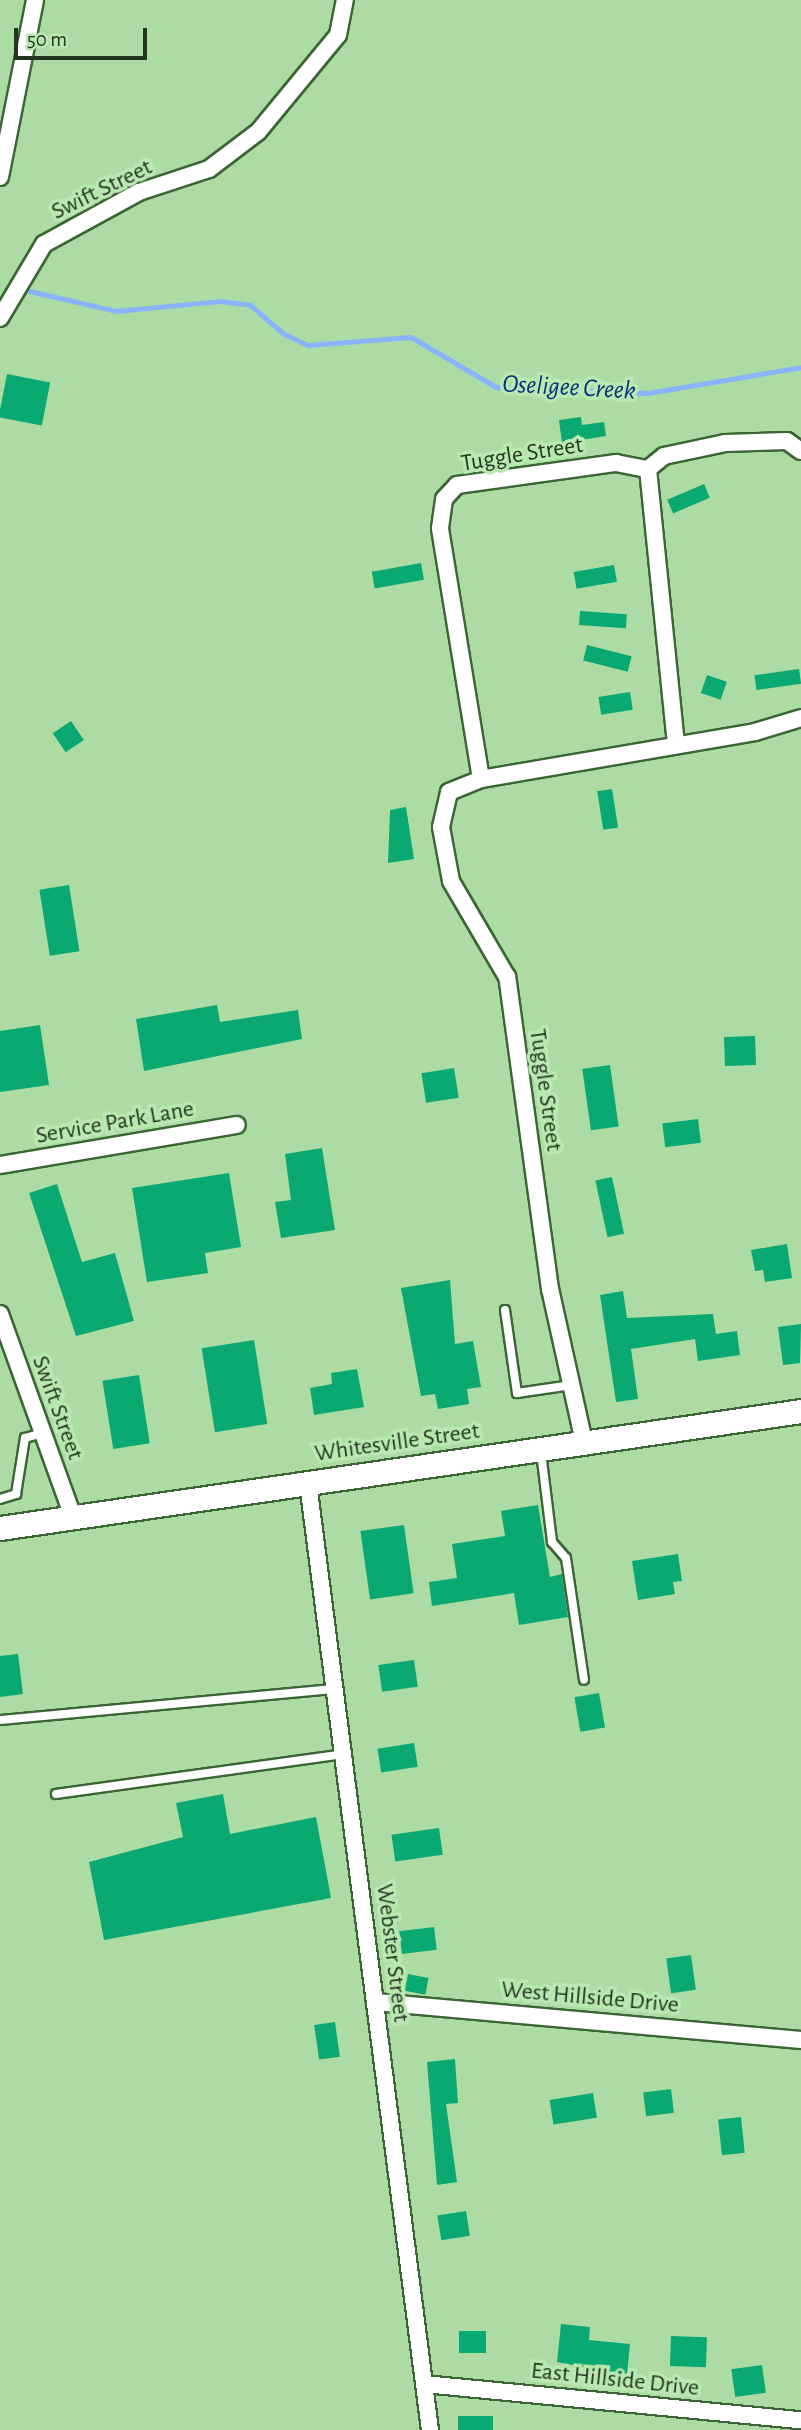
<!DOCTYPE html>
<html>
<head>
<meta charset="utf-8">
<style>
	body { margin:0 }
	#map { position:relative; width:801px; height:2430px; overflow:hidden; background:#acdca4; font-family:"Alegreya Sans",sans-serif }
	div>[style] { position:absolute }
	.stream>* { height:5px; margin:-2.5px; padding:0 2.5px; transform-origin:2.5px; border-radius:2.5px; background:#89b4fc }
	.building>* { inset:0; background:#0ba972; transform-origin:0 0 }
	.roads { filter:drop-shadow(2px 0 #3b6534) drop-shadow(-2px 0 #3b6534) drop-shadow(0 2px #3b6534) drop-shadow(0 -2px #3b6534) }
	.service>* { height:8px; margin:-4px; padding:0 4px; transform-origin:4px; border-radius:4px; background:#fff }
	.minor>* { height:16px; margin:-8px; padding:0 8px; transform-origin:8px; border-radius:8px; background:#fff }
	.secondary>* { height:23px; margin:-11.5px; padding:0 11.5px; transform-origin:11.5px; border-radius:11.5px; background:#fff }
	span { translate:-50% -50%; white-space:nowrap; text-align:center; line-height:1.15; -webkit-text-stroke:7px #b9e9b1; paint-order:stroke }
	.street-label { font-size:24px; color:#23351f }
	.water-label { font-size:26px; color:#032f7c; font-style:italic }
	.scale { position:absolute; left:14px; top:28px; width:133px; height:32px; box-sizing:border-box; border:4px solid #23351f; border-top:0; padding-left:9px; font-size:21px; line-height:24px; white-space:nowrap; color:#23351f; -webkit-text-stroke:5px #b9e9b1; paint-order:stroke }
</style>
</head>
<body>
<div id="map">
	<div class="stream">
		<i style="left:29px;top:291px;width:89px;rotate:12.9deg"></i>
		<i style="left:116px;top:311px;width:103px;rotate:-5.5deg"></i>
		<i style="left:219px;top:301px;width:31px;rotate:7deg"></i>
		<i style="left:250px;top:305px;width:45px;rotate:40.5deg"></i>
		<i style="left:284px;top:334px;width:26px;rotate:25deg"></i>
		<i style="left:308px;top:345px;width:103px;rotate:-4.4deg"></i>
		<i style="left:411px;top:337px;width:99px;rotate:30.5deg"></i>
		<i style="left:496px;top:387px;width:152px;rotate:2.3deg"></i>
		<i style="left:648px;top:393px;width:155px;rotate:-9.6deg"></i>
	</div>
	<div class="building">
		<i style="left:7px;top:374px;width:44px;height:44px;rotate:11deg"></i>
		<i style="clip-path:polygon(581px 417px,582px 425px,604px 422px,606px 436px,562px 443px,559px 420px)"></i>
		<i style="left:704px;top:484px;width:15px;height:40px;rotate:67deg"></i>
		<i style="left:421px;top:563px;width:17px;height:50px;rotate:80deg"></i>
		<i style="left:614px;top:565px;width:17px;height:41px;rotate:80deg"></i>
		<i style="left:580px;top:611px;width:47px;height:14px;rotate:4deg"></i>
		<i style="left:587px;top:645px;width:46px;height:16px;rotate:14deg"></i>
		<i style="left:799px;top:669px;width:15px;height:45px;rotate:82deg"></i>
		<i style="left:707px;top:675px;width:21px;height:19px;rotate:19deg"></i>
		<i style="left:630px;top:692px;width:18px;height:32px;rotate:81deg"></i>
		<i style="left:71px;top:721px;width:23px;height:22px;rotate:56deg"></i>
		<i style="left:612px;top:789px;width:39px;height:15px;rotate:81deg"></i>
		<i style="clip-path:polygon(406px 807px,414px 859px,388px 863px,390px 810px)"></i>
		<i style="left:69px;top:885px;width:67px;height:30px;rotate:81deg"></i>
		<i style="clip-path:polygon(217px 1005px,220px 1022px,298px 1010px,302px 1039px,144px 1071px,136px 1019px)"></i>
		<i style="clip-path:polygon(40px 1025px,49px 1085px,0 1092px,0 1031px)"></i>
		<i style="left:755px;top:1036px;width:29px;height:31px;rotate:88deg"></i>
		<i style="left:610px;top:1065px;width:62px;height:28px;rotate:82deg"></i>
		<i style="left:454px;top:1068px;width:30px;height:33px;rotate:81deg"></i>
		<i style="left:698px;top:1119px;width:24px;height:36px;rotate:83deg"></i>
		<i style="clip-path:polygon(322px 1148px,335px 1230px,281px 1238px,275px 1202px,291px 1200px,285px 1154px)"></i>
		<i style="clip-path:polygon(229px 1173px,241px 1247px,205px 1253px,208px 1273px,147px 1282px,132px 1188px)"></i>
		<i style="left:612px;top:1177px;width:58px;height:17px;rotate:78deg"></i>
		<i style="clip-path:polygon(57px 1184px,82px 1262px,115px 1253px,134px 1321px,76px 1336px,29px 1193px)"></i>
		<i style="clip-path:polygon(787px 1244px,792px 1278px,765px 1282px,763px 1270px,755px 1271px,751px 1250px)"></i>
		<i style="clip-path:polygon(450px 1280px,455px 1344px,473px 1341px,481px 1387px,467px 1389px,469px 1404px,438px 1409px,435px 1394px,421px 1396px,401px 1288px)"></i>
		<i style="clip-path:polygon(623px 1291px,627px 1318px,713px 1314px,716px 1334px,737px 1331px,740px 1355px,698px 1361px,695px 1339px,631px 1349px,638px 1399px,616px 1402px,600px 1295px)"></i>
		<i style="clip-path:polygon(801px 1324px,800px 1363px,783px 1365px,778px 1327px)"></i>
		<i style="left:254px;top:1340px;width:85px;height:53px;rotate:81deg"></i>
		<i style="clip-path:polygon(357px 1369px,364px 1407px,314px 1415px,310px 1388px,332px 1384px,331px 1373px)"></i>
		<i style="left:139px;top:1375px;width:69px;height:37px;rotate:81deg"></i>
		<i style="clip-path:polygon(538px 1505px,550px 1577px,562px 1574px,568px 1617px,519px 1625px,514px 1593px,432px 1606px,429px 1582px,457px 1578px,452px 1544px,505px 1536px,501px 1511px)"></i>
		<i style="left:404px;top:1525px;width:69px;height:44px;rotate:82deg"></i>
		<i style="clip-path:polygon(678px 1554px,682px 1581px,673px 1582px,675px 1594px,638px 1600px,632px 1561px)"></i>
		<i style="clip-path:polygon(18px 1654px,23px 1694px,0 1697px,0 1656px)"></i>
		<i style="left:414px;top:1660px;width:27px;height:36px;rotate:82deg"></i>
		<i style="left:599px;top:1693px;width:35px;height:25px;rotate:80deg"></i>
		<i style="left:414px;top:1743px;width:24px;height:37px;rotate:81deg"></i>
		<i style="clip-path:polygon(223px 1794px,230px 1834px,316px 1817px,331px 1898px,104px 1940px,89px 1862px,183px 1837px,176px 1803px)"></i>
		<i style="left:439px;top:1828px;width:27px;height:48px;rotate:82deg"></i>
		<i style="left:434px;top:1927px;width:23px;height:35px;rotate:83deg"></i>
		<i style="left:691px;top:1955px;width:35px;height:25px;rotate:82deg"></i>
		<i style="left:408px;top:1974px;width:21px;height:17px;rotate:11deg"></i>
		<i style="left:335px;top:2022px;width:35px;height:21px;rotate:82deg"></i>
		<i style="clip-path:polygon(455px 2059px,458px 2103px,446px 2104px,457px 2182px,437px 2185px,427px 2062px)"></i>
		<i style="left:671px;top:2089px;width:24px;height:28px;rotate:83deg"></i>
		<i style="left:593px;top:2093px;width:25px;height:44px;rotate:81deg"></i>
		<i style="left:741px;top:2117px;width:36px;height:23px;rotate:84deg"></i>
		<i style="left:466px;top:2211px;width:25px;height:29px;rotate:81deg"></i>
		<i style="clip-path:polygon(561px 2324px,590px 2327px,589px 2340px,630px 2344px,627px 2375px,557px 2362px)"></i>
		<i style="left:459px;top:2331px;width:27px;height:22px"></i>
		<i style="left:671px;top:2336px;width:36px;height:30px;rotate:2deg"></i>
		<i style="left:762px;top:2365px;width:28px;height:31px;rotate:82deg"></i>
		<i style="left:458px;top:2416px;width:35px;height:14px"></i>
	</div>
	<div class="roads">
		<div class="service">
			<i style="left:505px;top:1310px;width:84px;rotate:81.8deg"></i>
			<i style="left:517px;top:1393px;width:55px;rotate:-8.4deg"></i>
			<i style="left:541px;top:1452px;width:91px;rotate:83deg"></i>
			<i style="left:552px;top:1542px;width:21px;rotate:49deg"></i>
			<i style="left:566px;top:1558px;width:123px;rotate:81.6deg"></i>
			<i style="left:0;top:1499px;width:17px;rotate:-17deg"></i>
			<i style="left:16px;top:1494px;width:57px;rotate:-80.9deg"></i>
			<i style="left:25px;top:1438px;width:18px;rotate:-16deg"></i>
			<i style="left:0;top:1720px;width:336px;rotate:-5.3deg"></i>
			<i style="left:56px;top:1794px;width:290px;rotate:-7.9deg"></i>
		</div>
		<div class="minor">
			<i style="left:0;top:177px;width:180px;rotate:-78.8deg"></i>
			<i style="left:0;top:318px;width:86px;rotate:-59.3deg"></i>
			<i style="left:44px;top:244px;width:108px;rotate:-28.7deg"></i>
			<i style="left:139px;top:192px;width:74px;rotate:-18.2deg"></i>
			<i style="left:209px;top:169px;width:61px;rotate:-37.1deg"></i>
			<i style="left:258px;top:132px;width:126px;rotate:-50.5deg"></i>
			<i style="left:338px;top:35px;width:36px;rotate:-79deg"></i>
			<i style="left:648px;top:469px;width:277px;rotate:84.2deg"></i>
			<i style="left:481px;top:779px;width:254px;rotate:-99.3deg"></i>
			<i style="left:440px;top:528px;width:29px;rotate:-82deg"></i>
			<i style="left:444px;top:499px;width:19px;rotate:-47deg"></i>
			<i style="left:457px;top:485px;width:161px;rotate:-7.9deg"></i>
			<i style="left:616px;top:463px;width:33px;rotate:11deg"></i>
			<i style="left:648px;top:469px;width:21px;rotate:-39deg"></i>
			<i style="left:664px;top:456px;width:62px;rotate:-12deg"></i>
			<i style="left:725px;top:443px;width:62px;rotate:-1.8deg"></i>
			<i style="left:787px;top:441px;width:17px;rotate:36deg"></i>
			<i style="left:0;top:1165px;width:240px;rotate:-9.6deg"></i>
			<i style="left:0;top:1314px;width:216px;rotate:70.2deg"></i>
			<i style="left:584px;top:1442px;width:157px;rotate:-102.5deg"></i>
			<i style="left:550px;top:1289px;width:315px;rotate:-97.8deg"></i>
			<i style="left:507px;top:977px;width:111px;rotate:-120.3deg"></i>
			<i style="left:451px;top:881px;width:55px;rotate:-100.5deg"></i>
			<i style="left:441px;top:827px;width:36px;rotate:-77deg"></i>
			<i style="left:449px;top:792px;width:35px;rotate:-22deg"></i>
			<i style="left:481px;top:779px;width:278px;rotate:-9.7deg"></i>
			<i style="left:755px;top:732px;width:48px;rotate:-16.9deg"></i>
			<i style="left:308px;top:1483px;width:955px;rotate:82.66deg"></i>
			<i style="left:375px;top:2002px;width:428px;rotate:5.1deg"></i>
			<i style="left:424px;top:2384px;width:379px;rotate:5.5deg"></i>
		</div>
		<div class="secondary">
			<i style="left:0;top:1528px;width:809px;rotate:-8.31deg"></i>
		</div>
	</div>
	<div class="street-label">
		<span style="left:102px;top:190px;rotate:-26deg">Swift Street</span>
		<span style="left:522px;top:455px;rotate:-9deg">Tuggle Street</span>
		<span style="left:545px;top:1090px;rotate:82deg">Tuggle Street</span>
		<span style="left:115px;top:1123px;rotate:-10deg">Service Park Lane</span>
		<span style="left:57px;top:1408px;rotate:70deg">Swift Street</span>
		<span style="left:397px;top:1443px;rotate:-8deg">Whitesville Street</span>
		<span style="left:392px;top:1953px;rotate:83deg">Webster Street</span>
		<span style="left:590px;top:1998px;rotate:5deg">West Hillside Drive</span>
		<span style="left:615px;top:2380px;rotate:6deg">East Hillside Drive</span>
	</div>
	<div class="water-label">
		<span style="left:569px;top:388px;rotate:3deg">Oseligee Creek</span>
	</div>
	<div class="scale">50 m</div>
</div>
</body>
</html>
